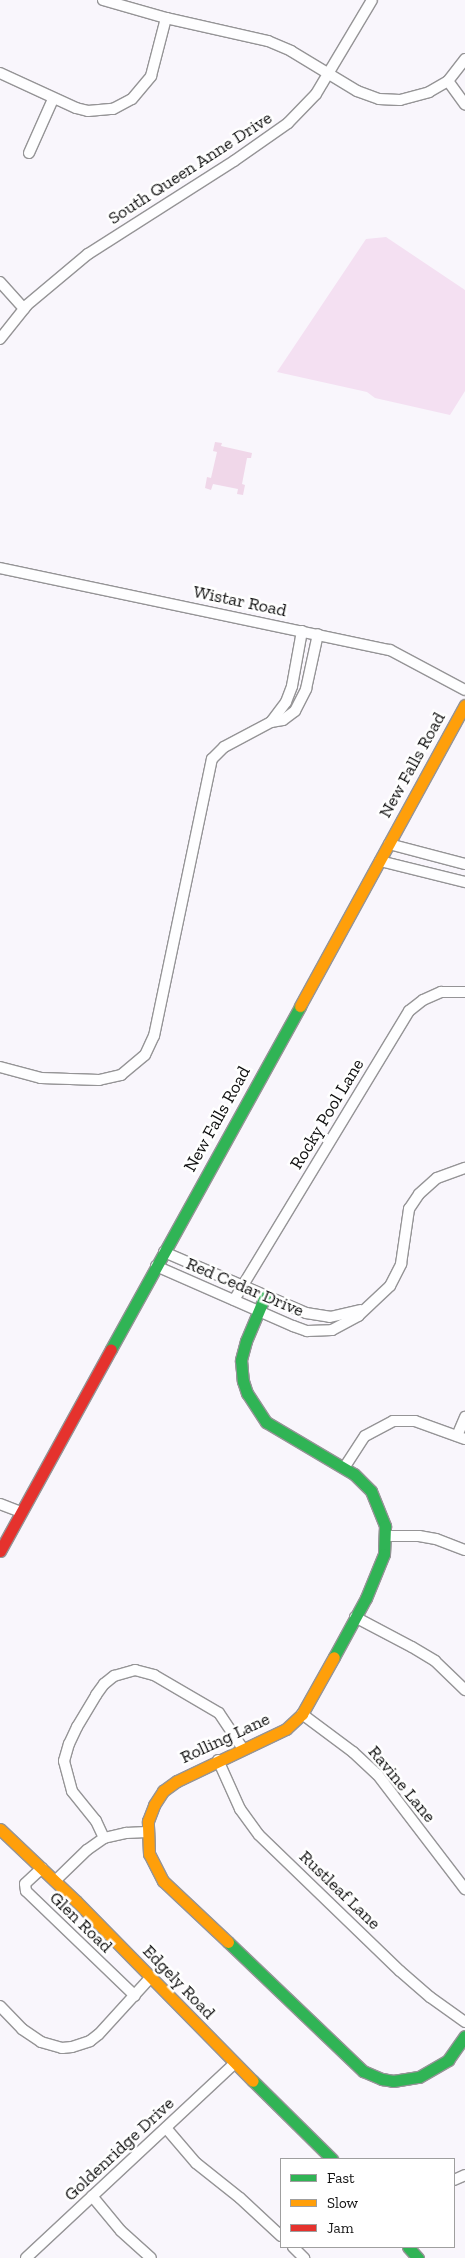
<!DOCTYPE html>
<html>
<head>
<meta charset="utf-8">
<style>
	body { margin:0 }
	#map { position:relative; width:465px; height:2258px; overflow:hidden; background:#f9f6fc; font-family:"Zilla Slab",serif }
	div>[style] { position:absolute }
	.green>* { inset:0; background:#f0d7e9 }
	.pitch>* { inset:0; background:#f4e0f2 }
	.roads { filter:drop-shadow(1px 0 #959496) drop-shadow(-1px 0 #959496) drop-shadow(0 1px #959496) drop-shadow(0 -1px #959496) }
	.street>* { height:10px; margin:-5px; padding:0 5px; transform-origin:5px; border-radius:5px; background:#fefeff }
	.fast>* { height:11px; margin:-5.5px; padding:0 5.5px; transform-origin:5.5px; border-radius:5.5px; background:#30b455 }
	.slow>* { height:11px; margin:-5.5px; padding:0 5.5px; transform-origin:5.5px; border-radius:5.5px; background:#ff9f0a }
	.jam>* { height:11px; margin:-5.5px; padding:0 5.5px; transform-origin:5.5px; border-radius:5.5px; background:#e5322d }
	span { translate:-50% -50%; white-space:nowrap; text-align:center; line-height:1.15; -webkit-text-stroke:5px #fff; paint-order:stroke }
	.street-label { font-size:18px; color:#101010 }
	.legend { position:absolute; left:280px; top:2158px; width:175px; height:90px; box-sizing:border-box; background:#fff; border:1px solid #9f9f9f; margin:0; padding:6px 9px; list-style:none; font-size:15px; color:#101010 }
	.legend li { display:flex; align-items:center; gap:10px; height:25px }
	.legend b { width:25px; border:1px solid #9f9f9f }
</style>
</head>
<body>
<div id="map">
	<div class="green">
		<i style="clip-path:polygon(215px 442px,222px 443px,221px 446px,252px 453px,251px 458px,247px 458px,242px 484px,245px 485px,243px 495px,237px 494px,238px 489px,213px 484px,211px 490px,205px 488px,207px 477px,211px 478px,217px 452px,213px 451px)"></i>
	</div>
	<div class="pitch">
		<i style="clip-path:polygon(386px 237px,465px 290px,465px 391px,450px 415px,375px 398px,367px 392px,277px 372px,366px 239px)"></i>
	</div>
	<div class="roads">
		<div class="street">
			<i style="left:103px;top:0;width:66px;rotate:15.9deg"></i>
			<i style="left:166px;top:18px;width:105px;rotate:12.7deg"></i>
			<i style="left:268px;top:41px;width:25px;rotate:23deg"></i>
			<i style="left:291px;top:51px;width:77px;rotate:31.2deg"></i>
			<i style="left:357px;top:91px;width:23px;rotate:20deg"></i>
			<i style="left:379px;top:99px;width:21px;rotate:3deg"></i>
			<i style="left:400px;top:100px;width:30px;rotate:-15deg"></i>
			<i style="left:429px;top:92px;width:22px;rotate:-30deg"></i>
			<i style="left:448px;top:81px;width:28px;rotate:-52deg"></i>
			<i style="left:0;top:73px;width:84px;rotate:24.7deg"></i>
			<i style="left:76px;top:108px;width:12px;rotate:14deg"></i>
			<i style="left:88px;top:111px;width:25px;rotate:-5deg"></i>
			<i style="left:113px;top:109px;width:21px;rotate:-28deg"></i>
			<i style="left:132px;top:99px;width:30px;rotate:-50deg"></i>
			<i style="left:151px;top:76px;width:60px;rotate:-75.5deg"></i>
			<i style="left:448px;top:81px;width:29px;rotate:54deg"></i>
			<i style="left:29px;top:153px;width:59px;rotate:-66deg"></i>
			<i style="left:0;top:282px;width:36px;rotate:48deg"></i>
			<i style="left:0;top:339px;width:43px;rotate:-51.5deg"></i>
			<i style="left:27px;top:305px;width:80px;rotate:-39.9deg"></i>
			<i style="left:88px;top:254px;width:173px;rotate:-32.5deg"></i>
			<i style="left:234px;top:161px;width:66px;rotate:-35.1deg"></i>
			<i style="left:288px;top:123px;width:40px;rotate:-46deg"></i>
			<i style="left:316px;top:94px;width:109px;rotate:-59.2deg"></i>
			<i style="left:0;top:568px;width:399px;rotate:11.9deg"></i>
			<i style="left:390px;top:650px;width:85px;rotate:28.1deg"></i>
			<i style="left:271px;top:722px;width:25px;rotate:-53deg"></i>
			<i style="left:286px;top:702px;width:17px;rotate:-69deg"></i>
			<i style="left:292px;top:686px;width:56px;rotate:-79.7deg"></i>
			<i style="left:389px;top:844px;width:79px;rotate:14.7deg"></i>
			<i style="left:380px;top:861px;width:88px;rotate:13.9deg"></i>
			<i style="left:0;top:1067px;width:42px;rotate:15deg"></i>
			<i style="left:41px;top:1078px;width:58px;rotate:2deg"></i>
			<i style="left:99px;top:1080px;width:23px;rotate:-13deg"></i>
			<i style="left:121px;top:1075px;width:31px;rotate:-40deg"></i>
			<i style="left:145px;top:1055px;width:21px;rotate:-65deg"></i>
			<i style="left:154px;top:1036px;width:283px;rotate:-78.2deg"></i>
			<i style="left:212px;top:759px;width:17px;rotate:-45deg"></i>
			<i style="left:224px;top:747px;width:53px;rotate:-28deg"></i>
			<i style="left:271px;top:722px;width:12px;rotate:-9deg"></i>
			<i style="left:283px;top:720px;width:15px;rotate:-37deg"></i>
			<i style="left:295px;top:711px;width:25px;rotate:-63deg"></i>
			<i style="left:306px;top:689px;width:56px;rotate:-77.7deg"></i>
			<i style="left:164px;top:1252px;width:155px;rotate:23.2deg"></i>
			<i style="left:306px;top:1313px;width:24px;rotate:9deg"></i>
			<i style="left:330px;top:1317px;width:31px;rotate:-13deg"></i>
			<i style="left:156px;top:1266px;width:150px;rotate:23.7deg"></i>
			<i style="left:293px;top:1326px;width:15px;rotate:20deg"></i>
			<i style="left:307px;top:1331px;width:25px;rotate:-2deg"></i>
			<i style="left:332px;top:1330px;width:30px;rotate:-28deg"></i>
			<i style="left:358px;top:1316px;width:44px;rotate:-43.2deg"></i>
			<i style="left:390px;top:1286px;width:25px;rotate:-63deg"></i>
			<i style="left:401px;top:1264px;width:56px;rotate:-81.7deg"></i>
			<i style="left:409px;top:1209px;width:18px;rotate:-56deg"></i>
			<i style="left:419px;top:1194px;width:24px;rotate:-42deg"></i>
			<i style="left:437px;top:1178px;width:30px;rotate:-20deg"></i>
			<i style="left:234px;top:1300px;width:338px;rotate:-58.8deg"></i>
			<i style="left:409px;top:1011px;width:18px;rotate:-38deg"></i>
			<i style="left:423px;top:1000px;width:20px;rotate:-24deg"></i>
			<i style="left:441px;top:992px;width:24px"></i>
			<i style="left:457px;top:1436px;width:21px;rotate:-67deg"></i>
			<i style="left:344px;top:1468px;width:38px;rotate:-57deg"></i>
			<i style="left:365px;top:1436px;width:32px;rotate:-28deg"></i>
			<i style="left:393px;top:1421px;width:22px"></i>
			<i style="left:415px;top:1421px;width:53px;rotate:19.8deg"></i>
			<i style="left:0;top:1504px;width:22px;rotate:21deg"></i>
			<i style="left:386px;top:1536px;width:33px"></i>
			<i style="left:419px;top:1536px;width:17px;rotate:10deg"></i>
			<i style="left:436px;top:1539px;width:31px;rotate:21deg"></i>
			<i style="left:355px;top:1617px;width:64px;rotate:27.8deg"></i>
			<i style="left:412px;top:1647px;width:27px;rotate:31deg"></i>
			<i style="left:435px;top:1661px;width:42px;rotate:44deg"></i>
			<i style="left:302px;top:1714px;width:64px;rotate:36.7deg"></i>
			<i style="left:353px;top:1752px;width:33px;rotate:43deg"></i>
			<i style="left:377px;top:1774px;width:145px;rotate:52.6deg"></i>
			<i style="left:218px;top:1760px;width:54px;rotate:65.8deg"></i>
			<i style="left:240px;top:1809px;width:32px;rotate:54deg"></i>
			<i style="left:259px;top:1835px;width:196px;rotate:44deg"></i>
			<i style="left:400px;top:1971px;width:40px;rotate:41deg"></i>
			<i style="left:430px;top:1997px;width:43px;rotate:35.5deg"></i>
			<i style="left:104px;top:1838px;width:19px;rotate:-115deg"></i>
			<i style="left:96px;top:1821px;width:38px;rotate:-129deg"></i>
			<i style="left:72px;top:1791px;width:31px;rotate:-105deg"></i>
			<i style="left:64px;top:1761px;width:18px;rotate:-74deg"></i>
			<i style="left:69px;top:1744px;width:19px;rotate:-65deg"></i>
			<i style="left:77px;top:1727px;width:37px;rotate:-59deg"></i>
			<i style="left:96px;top:1695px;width:14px;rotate:-54deg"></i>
			<i style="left:104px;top:1684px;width:13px;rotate:-39deg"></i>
			<i style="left:114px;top:1676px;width:22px;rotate:-16deg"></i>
			<i style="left:135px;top:1670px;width:20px;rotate:15deg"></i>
			<i style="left:154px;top:1675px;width:75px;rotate:30.3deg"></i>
			<i style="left:219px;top:1713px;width:43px;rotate:56.3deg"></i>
			<i style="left:42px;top:1868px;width:23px;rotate:137deg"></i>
			<i style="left:25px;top:1884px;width:7px;rotate:82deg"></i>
			<i style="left:26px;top:1891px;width:151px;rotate:43.9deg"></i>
			<i style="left:55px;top:1881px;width:45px;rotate:-44.1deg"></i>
			<i style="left:87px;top:1850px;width:21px;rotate:-35deg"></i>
			<i style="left:104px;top:1838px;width:23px;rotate:-13deg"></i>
			<i style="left:126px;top:1833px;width:21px;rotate:-3deg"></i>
			<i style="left:0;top:2006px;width:32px;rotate:46deg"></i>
			<i style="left:22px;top:2029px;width:23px;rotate:34deg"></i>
			<i style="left:41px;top:2042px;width:22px;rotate:16deg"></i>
			<i style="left:62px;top:2048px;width:10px;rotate:-6deg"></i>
			<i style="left:72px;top:2047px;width:19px;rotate:-18deg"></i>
			<i style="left:90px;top:2041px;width:11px;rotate:-38deg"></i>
			<i style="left:99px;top:2034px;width:76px;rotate:-47.7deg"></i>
			<i style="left:166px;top:2128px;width:46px;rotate:49.4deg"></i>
			<i style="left:196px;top:2163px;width:56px;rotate:38.5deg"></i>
			<i style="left:240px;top:2198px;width:56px;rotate:42.8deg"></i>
			<i style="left:454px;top:2180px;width:12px;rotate:-24deg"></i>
			<i style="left:92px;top:2196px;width:45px;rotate:50.4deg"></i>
			<i style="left:121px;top:2231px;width:40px;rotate:42deg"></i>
			<i style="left:293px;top:2247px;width:16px;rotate:45deg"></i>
			<i style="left:26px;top:2258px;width:286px;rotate:-43deg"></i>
		</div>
		<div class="fast">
			<i style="left:265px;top:1296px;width:49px;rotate:112.9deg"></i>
			<i style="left:246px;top:1341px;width:20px;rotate:105deg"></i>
			<i style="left:241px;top:1360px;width:21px;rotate:85deg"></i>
			<i style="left:243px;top:1381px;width:13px;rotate:72deg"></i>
			<i style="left:247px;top:1393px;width:35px;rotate:57deg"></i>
			<i style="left:266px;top:1422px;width:102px;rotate:30.6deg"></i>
			<i style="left:354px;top:1474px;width:24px;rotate:45deg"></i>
			<i style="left:371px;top:1491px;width:38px;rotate:68deg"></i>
			<i style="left:385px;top:1526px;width:28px;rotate:92deg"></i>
			<i style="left:384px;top:1554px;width:48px;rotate:112.2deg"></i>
			<i style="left:366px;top:1598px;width:67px;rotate:118.5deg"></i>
			<i style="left:111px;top:1349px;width:392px;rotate:-61.1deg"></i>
			<i style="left:228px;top:1942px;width:187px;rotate:43.7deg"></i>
			<i style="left:363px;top:2071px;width:21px;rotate:23deg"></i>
			<i style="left:382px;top:2079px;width:11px;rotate:10deg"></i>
			<i style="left:393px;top:2081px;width:26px;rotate:-9deg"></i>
			<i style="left:419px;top:2077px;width:34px;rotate:-30deg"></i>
			<i style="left:448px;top:2060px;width:29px;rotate:-55deg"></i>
			<i style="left:253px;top:2081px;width:111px;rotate:44.6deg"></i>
			<i style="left:408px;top:2247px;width:15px;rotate:48deg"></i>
		</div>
		<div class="slow">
			<i style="left:300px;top:1006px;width:343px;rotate:-61.3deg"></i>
			<i style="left:0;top:1829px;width:105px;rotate:43.5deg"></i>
			<i style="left:76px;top:1901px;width:252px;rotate:45.5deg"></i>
			<i style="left:228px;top:1942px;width:89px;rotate:-136.8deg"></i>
			<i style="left:163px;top:1881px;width:30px;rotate:-117deg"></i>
			<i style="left:149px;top:1854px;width:33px;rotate:-92deg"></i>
			<i style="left:148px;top:1821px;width:17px;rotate:-69deg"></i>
			<i style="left:154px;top:1805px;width:17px;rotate:-57deg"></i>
			<i style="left:163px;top:1791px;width:17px;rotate:-36deg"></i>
			<i style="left:177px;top:1781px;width:121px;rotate:-25.5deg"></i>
			<i style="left:286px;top:1729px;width:22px;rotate:-43deg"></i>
			<i style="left:302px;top:1714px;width:65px;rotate:-60.7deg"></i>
		</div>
		<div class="jam">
			<i style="left:0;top:1551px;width:230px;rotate:-61.2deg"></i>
		</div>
	</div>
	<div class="street-label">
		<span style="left:190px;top:168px;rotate:-33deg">South Queen Anne Drive</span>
		<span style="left:240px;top:601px;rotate:12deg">Wistar Road</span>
		<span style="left:412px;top:765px;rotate:-61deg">New Falls Road</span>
		<span style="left:327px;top:1114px;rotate:-59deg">Rocky Pool Lane</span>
		<span style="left:217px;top:1119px;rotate:-61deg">New Falls Road</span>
		<span style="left:245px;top:1287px;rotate:23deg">Red Cedar Drive</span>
		<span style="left:225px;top:1738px;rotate:-25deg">Rolling Lane</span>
		<span style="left:402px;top:1784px;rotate:50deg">Ravine Lane</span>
		<span style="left:340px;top:1890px;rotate:44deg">Rustleaf Lane</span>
		<span style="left:81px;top:1922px;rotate:44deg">Glen Road</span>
		<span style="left:179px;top:1982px;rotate:46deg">Edgely Road</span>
		<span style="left:119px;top:2149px;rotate:-43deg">Goldenridge Drive</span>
	</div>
	<ul class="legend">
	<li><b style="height:6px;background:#30b455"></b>Fast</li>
	<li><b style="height:6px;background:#ff9f0a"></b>Slow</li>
	<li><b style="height:6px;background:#e5322d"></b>Jam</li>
	</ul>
</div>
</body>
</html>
